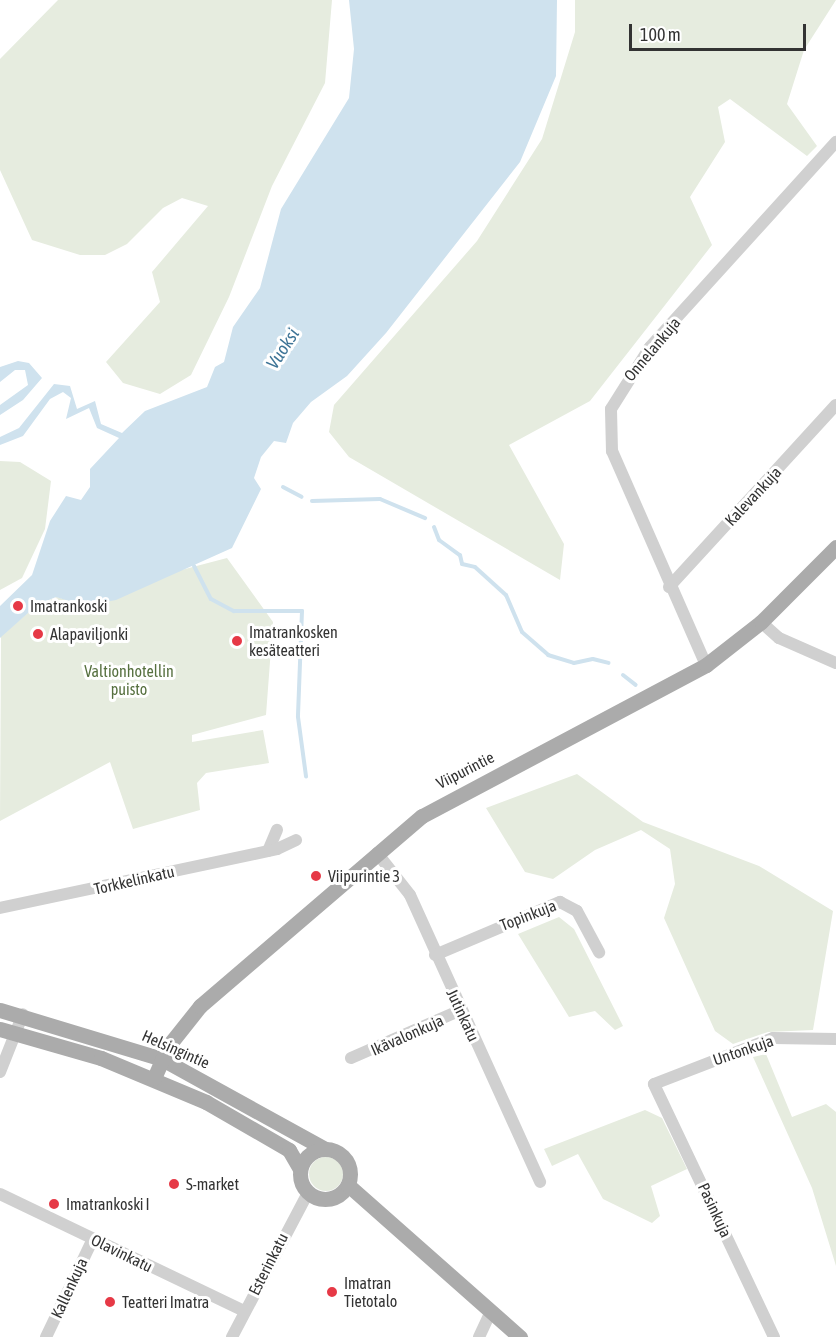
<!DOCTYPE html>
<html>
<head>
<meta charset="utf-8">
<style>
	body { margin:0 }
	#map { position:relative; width:836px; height:1337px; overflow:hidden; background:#fff; font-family:"Asap Condensed",sans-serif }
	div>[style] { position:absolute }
	.green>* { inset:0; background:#e6ecdf }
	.round { border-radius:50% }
	.water>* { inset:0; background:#cfe2ee }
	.stream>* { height:4px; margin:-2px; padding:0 2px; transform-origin:2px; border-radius:2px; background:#cfe2ee }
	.minor>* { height:12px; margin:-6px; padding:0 6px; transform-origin:6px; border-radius:6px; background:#d0d0d0 }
	.major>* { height:15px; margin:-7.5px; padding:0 7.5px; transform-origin:7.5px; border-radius:7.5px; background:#ababab }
	.major>.ring { margin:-7.5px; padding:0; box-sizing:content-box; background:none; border:15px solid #ababab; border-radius:50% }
	.dots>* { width:16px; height:16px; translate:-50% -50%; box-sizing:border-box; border:3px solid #fff; border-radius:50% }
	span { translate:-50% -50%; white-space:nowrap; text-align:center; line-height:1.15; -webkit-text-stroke:6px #fff; paint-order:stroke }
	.street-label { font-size:16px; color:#333 }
	.poi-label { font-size:16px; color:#333 }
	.left { translate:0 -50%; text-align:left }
	.park-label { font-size:16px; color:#56703f }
	.water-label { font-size:18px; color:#3f7597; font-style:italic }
	.scale { position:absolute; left:629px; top:24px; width:177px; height:27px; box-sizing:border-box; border:3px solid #333; border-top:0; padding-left:8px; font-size:18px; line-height:21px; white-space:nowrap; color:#333; -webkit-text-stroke:4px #fff; paint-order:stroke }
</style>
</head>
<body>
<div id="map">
	<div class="green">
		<i style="clip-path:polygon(58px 0,332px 0,325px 83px,272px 186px,229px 297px,191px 375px,160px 394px,123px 383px,106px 362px,160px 302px,152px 272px,208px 206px,182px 198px,163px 208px,127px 244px,105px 255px,80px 255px,32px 240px,0 170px,0 59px)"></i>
		<i style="clip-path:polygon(575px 0,836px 0,804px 50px,787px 104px,817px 146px,807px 156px,730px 99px,718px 107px,725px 142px,690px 197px,712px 245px,590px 401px,509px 445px,564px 544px,560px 580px,349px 457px,329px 432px,334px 405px,477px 241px,542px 139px,575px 32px)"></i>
		<i style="clip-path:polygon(0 461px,20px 462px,51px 481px,45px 529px,22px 578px,0 590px)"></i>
		<i style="clip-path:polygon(227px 558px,273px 622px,266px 715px,192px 735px,192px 742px,263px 730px,269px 763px,206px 773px,197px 783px,200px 810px,133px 829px,110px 762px,0 821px,1px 636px,37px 605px,57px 597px,67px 600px)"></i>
		<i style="clip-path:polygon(577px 774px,643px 822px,759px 866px,833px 911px,813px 1030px,768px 1032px,733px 1044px,715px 1031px,664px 918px,675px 884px,670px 849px,641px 830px,595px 850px,553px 879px,525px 872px,486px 808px)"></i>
		<i style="clip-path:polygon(559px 917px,574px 929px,623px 1026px,615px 1030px,595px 1011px,569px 1017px,518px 934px)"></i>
		<i style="clip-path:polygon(766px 1054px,792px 1117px,826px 1104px,836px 1112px,836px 1266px,812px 1188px,753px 1057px)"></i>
		<i style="clip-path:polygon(645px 1110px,662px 1118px,687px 1169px,651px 1186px,660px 1216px,652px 1223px,603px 1199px,578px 1154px,552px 1166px,544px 1149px)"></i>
		<i class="round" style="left:309px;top:1157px;width:34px;height:34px"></i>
	</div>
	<div class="water">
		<i style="clip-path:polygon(349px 0,557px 0,556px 76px,520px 162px,386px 333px,347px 376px,311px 402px,293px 423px,286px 443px,274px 441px,261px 457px,254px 478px,261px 489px,232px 548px,116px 600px,85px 606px,56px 597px,37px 605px,0 638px,0 606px,32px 575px,50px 521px,66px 496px,81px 500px,90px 487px,90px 469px,119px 438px,97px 428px,89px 408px,66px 419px,71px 398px,63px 392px,50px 399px,23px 436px,0 445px,0 437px,19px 428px,54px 384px,70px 386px,77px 409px,95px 401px,101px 424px,122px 433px,145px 411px,207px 387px,215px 367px,224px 362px,233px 327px,260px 288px,281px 209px,349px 98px,354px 49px)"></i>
		<i style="clip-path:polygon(18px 361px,29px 363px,42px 378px,23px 400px,0 415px,0 405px,28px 385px,25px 370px,15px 370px,0 382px,0 367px)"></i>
	</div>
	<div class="stream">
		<i style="left:283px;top:487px;width:21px;rotate:28deg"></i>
		<i style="left:312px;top:501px;width:68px;rotate:-1.7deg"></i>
		<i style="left:380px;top:499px;width:49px;rotate:22.9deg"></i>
		<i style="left:434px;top:527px;width:14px;rotate:69deg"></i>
		<i style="left:439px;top:540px;width:26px;rotate:36deg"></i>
		<i style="left:460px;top:555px;width:9px;rotate:77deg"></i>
		<i style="left:462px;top:564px;width:13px;rotate:13deg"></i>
		<i style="left:475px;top:567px;width:42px;rotate:42.1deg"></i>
		<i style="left:506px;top:595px;width:40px;rotate:66.6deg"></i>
		<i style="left:522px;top:632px;width:35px;rotate:41deg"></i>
		<i style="left:548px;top:655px;width:27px;rotate:17deg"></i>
		<i style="left:574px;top:663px;width:19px;rotate:-12deg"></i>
		<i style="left:593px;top:659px;width:16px;rotate:14deg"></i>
		<i style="left:194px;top:566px;width:37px;rotate:63deg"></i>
		<i style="left:211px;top:599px;width:26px;rotate:28deg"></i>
		<i style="left:234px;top:611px;width:68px"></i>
		<i style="left:302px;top:611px;width:106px;rotate:92.2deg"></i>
		<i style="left:298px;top:717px;width:60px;rotate:82.3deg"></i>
		<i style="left:623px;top:675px;width:16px;rotate:38deg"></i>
	</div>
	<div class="minor">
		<i style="left:669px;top:587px;width:247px;rotate:-47.5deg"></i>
		<i style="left:761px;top:622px;width:24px;rotate:42deg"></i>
		<i style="left:779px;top:638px;width:62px;rotate:23.7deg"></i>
		<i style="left:706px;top:665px;width:234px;rotate:-113.7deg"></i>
		<i style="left:612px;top:451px;width:42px;rotate:-91.4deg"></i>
		<i style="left:611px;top:409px;width:73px;rotate:-57.8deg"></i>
		<i style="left:650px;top:347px;width:277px;rotate:-47.8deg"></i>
		<i style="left:268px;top:851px;width:23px;rotate:-67deg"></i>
		<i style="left:377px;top:853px;width:53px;rotate:51.8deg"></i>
		<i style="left:410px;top:895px;width:315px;rotate:65.6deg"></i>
		<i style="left:0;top:908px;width:283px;rotate:-12deg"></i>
		<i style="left:277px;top:849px;width:21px;rotate:-25deg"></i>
		<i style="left:435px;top:955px;width:136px;rotate:-23deg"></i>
		<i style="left:560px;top:902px;width:19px;rotate:28deg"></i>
		<i style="left:577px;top:911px;width:47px;rotate:61.8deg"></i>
		<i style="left:351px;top:1058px;width:120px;rotate:-23.6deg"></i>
		<i style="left:0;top:1072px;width:62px;rotate:-68.4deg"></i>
		<i style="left:0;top:1194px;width:271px;rotate:25.6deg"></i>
		<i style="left:46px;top:1337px;width:109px;rotate:-64.4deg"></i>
		<i style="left:232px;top:1337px;width:163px;rotate:-62.2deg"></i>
		<i style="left:479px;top:1337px;width:29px;rotate:-65deg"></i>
		<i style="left:774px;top:1337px;width:280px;rotate:-115.4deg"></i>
		<i style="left:654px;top:1084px;width:128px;rotate:-21.1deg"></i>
		<i style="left:773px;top:1038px;width:63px;rotate:0.9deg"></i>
	</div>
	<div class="major">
		<i style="left:0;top:1010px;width:169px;rotate:16.8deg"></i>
		<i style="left:162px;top:1059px;width:186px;rotate:28.9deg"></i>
		<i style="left:0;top:1029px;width:105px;rotate:16deg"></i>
		<i style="left:101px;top:1058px;width:114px;rotate:22.7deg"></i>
		<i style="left:206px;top:1102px;width:96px;rotate:30deg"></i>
		<i style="left:289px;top:1150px;width:22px;rotate:60deg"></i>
		<i style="left:154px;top:1078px;width:36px;rotate:-66deg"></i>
		<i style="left:169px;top:1045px;width:50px;rotate:-51.5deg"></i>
		<i style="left:200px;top:1006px;width:292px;rotate:-40.6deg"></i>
		<i style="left:422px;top:816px;width:322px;rotate:-28deg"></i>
		<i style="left:706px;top:665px;width:70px;rotate:-38deg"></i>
		<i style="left:761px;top:622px;width:106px;rotate:-45deg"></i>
		<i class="ring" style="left:300px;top:1149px;width:35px;height:35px"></i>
		<i style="left:348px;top:1185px;width:230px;rotate:41.5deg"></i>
	</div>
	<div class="dots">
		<i style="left:18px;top:606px;background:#e63946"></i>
		<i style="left:38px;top:634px;background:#e63946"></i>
		<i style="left:237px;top:641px;background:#e63946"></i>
		<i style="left:316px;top:876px;background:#e63946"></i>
		<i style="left:174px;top:1184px;background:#e63946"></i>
		<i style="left:54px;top:1204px;background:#e63946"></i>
		<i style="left:332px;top:1292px;background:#e63946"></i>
		<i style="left:110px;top:1302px;background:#e63946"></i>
	</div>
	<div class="street-label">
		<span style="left:652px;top:349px;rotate:-50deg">Onnelankuja</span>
		<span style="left:753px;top:496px;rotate:-47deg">Kalevankuja</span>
		<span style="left:465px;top:770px;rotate:-27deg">Viipurintie</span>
		<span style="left:134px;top:880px;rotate:-13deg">Torkkelinkatu</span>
		<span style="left:528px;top:915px;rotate:-21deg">Topinkuja</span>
		<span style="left:463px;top:1015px;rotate:65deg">Jutinkatu</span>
		<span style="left:407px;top:1035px;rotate:-24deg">Ikävalonkuja</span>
		<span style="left:176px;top:1049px;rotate:24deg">Helsingintie</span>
		<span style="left:743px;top:1050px;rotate:-19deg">Untonkuja</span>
		<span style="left:715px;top:1210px;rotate:65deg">Pasinkuja</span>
		<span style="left:122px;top:1253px;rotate:26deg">Olavinkatu</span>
		<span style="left:268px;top:1264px;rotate:-63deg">Esterinkatu</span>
		<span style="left:69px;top:1288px;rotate:-65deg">Kallenkuja</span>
	</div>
	<div class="poi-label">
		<span class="left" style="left:30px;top:606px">Imatrankoski</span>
		<span class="left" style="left:249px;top:641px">Imatrankosken<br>kesäteatteri</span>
		<span class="left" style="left:50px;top:634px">Alapaviljonki</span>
		<span class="left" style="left:328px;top:876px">Viipurintie 3</span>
		<span class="left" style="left:186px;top:1184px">S-market</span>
		<span class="left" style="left:66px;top:1204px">Imatrankoski I</span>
		<span class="left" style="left:344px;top:1292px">Imatran<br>Tietotalo</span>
		<span class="left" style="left:122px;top:1302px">Teatteri Imatra</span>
	</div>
	<div class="park-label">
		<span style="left:129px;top:680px">Valtionhotellin<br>puisto</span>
	</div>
	<div class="water-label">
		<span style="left:283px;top:349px;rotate:-57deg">Vuoksi</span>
	</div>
	<div class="scale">100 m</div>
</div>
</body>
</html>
